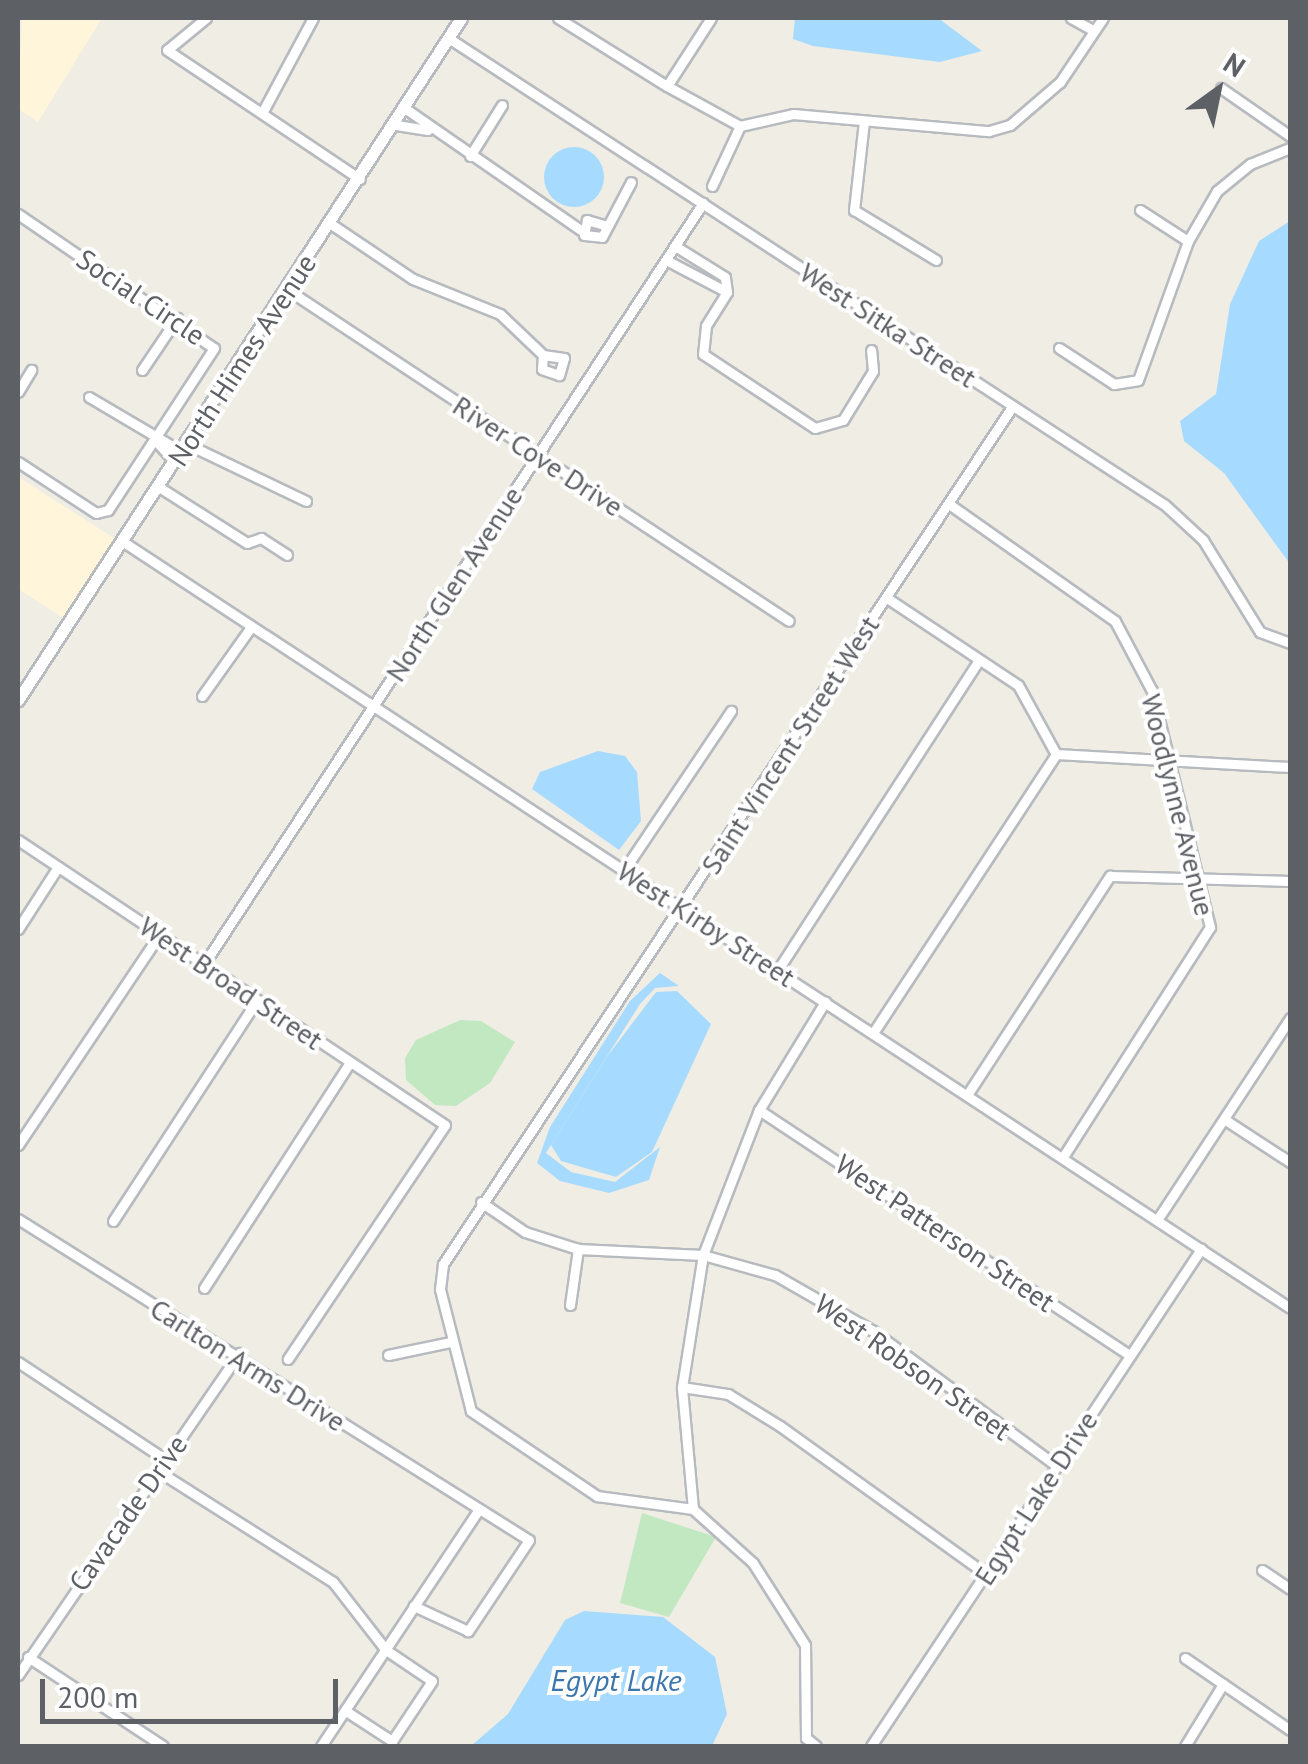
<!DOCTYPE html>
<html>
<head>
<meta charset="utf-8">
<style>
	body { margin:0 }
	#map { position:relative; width:1308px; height:1764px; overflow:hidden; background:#f0ede5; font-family:"PT Sans",sans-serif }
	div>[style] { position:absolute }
	.commercial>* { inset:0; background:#fff5db }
	.green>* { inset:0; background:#c2e8c1 }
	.water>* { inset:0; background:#a6dbff }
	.round { border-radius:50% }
	.roads { filter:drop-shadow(2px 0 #b7bbbf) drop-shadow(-2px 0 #b7bbbf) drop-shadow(0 2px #b7bbbf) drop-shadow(0 -2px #b7bbbf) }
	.minor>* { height:9px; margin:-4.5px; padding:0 4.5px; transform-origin:4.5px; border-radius:4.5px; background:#fff }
	.tertiary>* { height:11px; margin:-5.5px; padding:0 5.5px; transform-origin:5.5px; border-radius:5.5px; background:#fff }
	span { translate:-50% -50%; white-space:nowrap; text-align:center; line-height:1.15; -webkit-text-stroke:8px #fff; paint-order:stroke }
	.street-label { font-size:28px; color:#5d6166 }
	.water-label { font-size:30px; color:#3c76ac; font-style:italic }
	.frame { position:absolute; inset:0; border:20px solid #5d6166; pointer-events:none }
	.north { position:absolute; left:1168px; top:40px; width:100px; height:100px; -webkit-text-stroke:8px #fff; paint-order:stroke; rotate:33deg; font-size:28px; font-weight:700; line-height:40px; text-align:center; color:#5d6166 }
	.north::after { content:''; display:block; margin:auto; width:35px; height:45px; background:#5d6166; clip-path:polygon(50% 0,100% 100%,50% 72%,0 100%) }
	.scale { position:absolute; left:40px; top:1679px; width:298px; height:45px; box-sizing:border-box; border:5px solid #5d6166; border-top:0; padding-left:12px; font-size:30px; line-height:35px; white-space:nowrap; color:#5d6166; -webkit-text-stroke:8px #fff; paint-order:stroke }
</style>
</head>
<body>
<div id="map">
	<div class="commercial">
		<i style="clip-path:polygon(22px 18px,102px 18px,38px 122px,18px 109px)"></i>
		<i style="clip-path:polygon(18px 477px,117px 540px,65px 619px,18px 589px)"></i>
	</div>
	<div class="green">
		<i style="clip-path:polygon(460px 1020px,481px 1021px,515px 1042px,490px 1083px,456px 1106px,435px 1105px,406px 1080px,405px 1058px,416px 1040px)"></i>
		<i style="clip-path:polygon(642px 1513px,716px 1537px,669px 1617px,620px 1603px)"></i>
	</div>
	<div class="water">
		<i style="clip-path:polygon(795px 18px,938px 18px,982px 51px,940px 62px,813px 46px,793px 39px)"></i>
		<i class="round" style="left:544px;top:147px;width:60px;height:60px"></i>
		<i style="clip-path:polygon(1290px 221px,1290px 564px,1224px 473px,1184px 441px,1180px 421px,1216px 394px,1230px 304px,1259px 241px)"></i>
		<i style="clip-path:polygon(598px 751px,625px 756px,637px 772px,641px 821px,619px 850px,532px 789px,540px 772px)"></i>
		<i style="clip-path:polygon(660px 973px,679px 986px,655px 988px,640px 1004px,546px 1153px,571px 1172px,615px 1182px,660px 1147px,649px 1180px,609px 1193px,560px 1181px,537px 1163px,550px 1127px,630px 1001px)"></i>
		<i style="clip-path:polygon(677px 991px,711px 1024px,652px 1152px,616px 1177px,561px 1161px,551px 1145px,606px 1058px,656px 992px)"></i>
		<i style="clip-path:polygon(584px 1611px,663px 1617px,715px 1657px,727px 1714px,712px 1746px,471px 1746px,508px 1714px,565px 1620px)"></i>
	</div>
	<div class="roads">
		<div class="minor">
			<i style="left:206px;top:18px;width:50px;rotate:140.6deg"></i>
			<i style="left:167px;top:50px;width:232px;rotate:33.8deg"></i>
			<i style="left:558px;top:18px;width:128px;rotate:32deg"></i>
			<i style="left:667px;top:86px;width:81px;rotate:-57.1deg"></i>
			<i style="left:1071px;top:18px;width:26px;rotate:29deg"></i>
			<i style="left:450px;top:39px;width:853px;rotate:33.09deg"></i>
			<i style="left:1165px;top:505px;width:52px;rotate:42.6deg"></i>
			<i style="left:1203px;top:540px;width:108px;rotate:58.2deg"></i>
			<i style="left:1260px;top:632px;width:32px;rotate:20deg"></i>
			<i style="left:667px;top:86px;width:83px;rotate:28.7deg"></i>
			<i style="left:740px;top:126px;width:54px;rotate:-12.8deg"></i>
			<i style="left:793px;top:114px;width:197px;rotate:5deg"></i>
			<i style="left:989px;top:131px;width:22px;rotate:-16deg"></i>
			<i style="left:1010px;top:125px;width:66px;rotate:-40.7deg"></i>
			<i style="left:1060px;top:82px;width:77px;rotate:-56.1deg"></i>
			<i style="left:1221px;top:88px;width:84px;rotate:34.8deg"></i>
			<i style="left:406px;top:109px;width:214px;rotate:34.7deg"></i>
			<i style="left:262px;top:113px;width:108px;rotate:-61.8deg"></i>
			<i style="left:864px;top:121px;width:90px;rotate:96.4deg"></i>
			<i style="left:854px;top:210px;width:96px;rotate:31.4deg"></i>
			<i style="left:396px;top:125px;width:32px;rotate:9deg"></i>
			<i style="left:470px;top:156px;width:60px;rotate:-57.9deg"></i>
			<i style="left:712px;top:186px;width:66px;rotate:-65deg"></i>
			<i style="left:1140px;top:210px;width:57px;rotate:32.9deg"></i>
			<i style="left:18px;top:214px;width:237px;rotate:34.4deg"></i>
			<i style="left:214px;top:348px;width:194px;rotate:123.2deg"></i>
			<i style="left:108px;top:510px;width:12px;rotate:166deg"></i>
			<i style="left:96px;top:513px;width:93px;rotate:-146.8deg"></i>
			<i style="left:331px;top:224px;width:99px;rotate:33.9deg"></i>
			<i style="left:413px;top:279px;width:94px;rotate:21.9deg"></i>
			<i style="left:500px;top:314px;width:59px;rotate:43.6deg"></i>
			<i style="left:543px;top:355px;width:21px;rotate:8deg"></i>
			<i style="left:564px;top:358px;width:18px;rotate:106deg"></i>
			<i style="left:559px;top:375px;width:18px;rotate:-161deg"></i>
			<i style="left:542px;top:369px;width:14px;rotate:-86deg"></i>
			<i style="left:604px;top:225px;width:18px;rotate:-164deg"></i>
			<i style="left:587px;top:220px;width:15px;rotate:101deg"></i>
			<i style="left:584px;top:235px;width:18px;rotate:6deg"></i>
			<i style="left:602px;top:237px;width:62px;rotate:-62.2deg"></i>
			<i style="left:666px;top:260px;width:69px;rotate:27.7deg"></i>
			<i style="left:727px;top:292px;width:15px;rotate:-98deg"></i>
			<i style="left:725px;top:277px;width:59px;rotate:-148.2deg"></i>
			<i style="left:288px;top:290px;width:600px;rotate:33.45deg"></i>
			<i style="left:727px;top:292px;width:40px;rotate:122deg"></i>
			<i style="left:706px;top:326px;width:28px;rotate:96deg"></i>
			<i style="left:703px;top:354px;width:134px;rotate:33.5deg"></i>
			<i style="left:815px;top:428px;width:29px;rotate:-16deg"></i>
			<i style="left:843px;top:420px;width:57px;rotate:-58.5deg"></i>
			<i style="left:873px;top:371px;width:21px;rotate:-95deg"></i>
			<i style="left:1059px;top:348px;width:66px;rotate:33.2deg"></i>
			<i style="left:1114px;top:384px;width:24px;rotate:-9deg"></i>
			<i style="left:1138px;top:380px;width:148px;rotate:-70.2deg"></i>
			<i style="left:1188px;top:241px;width:58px;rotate:-59.9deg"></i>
			<i style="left:1217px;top:191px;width:43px;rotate:-39.3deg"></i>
			<i style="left:1250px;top:164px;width:43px;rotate:-21.8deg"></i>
			<i style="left:142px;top:370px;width:63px;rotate:-56.1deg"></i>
			<i style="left:18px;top:392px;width:26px;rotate:-59deg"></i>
			<i style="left:89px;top:397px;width:108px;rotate:30.6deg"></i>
			<i style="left:155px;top:440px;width:30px;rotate:48deg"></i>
			<i style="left:187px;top:444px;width:132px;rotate:25.6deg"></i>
			<i style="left:159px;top:487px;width:104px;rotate:32.5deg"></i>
			<i style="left:247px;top:543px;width:15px;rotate:-20deg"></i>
			<i style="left:261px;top:538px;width:31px;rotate:33deg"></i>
			<i style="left:949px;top:504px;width:203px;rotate:35.2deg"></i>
			<i style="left:1115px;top:621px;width:79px;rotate:62.1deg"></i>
			<i style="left:1152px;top:691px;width:243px;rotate:76.2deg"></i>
			<i style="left:1210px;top:927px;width:274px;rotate:122.6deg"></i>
			<i style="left:122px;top:541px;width:1397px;rotate:33.29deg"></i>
			<i style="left:887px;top:598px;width:157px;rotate:33.6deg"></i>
			<i style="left:1018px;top:685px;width:79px;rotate:61.2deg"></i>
			<i style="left:1056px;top:754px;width:234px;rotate:3.2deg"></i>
			<i style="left:202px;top:696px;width:85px;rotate:-54.6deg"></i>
			<i style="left:18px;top:840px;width:513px;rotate:33.72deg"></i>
			<i style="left:445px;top:1125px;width:282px;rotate:123.9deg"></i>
			<i style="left:624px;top:870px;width:192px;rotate:-56.1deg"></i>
			<i style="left:18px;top:929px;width:74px;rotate:-57.2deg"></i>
			<i style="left:204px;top:964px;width:910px;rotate:-56.75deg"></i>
			<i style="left:777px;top:971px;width:371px;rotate:-57deg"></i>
			<i style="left:873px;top:1033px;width:334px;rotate:-56.7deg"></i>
			<i style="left:967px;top:1095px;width:262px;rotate:-56.9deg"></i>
			<i style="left:1110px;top:876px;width:180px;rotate:1.6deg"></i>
			<i style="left:759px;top:1110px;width:445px;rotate:33.5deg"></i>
			<i style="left:1224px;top:1119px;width:79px;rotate:33.1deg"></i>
			<i style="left:18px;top:1145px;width:253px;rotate:-56.1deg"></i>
			<i style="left:481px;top:1202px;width:53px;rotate:34.3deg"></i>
			<i style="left:525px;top:1232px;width:56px;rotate:17.8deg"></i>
			<i style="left:578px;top:1249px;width:125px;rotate:2.7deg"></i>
			<i style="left:703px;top:1255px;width:75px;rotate:15.5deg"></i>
			<i style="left:775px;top:1275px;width:113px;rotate:29.7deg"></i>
			<i style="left:873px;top:1331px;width:228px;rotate:36.3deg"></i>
			<i style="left:18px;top:1219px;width:603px;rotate:32.14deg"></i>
			<i style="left:529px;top:1540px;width:110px;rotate:123.8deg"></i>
			<i style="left:468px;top:1631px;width:60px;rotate:-155.2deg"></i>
			<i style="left:1157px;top:1220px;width:242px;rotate:-56.6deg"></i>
			<i style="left:113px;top:1221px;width:264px;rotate:-56.9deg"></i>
			<i style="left:204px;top:1288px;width:269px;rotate:-57.1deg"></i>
			<i style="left:570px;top:1305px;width:57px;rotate:-81.9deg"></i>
			<i style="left:388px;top:1355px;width:63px;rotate:-11.8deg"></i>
			<i style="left:18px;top:1362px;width:178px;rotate:33.5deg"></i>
			<i style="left:682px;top:1387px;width:47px;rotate:8.7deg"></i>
			<i style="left:728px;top:1394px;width:61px;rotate:31.6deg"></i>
			<i style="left:780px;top:1426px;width:254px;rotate:35.7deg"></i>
			<i style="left:158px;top:1471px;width:207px;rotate:32.4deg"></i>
			<i style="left:333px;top:1582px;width:86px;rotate:52.1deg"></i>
			<i style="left:386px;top:1650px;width:55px;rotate:34deg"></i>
			<i style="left:432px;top:1681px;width:72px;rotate:123.7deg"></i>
			<i style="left:392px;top:1741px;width:55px;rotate:-146.9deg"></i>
			<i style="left:693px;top:1509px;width:122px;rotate:-95.2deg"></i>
			<i style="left:682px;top:1387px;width:134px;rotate:-81deg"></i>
			<i style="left:703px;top:1255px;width:155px;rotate:-68.9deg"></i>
			<i style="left:759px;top:1110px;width:127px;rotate:-58.6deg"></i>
			<i style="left:1262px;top:1570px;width:34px;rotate:34deg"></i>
			<i style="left:28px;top:1657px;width:162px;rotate:33.4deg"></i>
			<i style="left:1185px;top:1658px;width:127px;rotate:34.4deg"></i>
			<i style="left:18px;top:1675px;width:391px;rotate:-55.5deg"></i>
			<i style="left:321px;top:1746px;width:281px;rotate:-56.3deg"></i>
			<i style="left:816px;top:1746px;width:13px;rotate:-141deg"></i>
			<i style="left:806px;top:1738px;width:93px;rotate:-90.6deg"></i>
			<i style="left:805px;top:1645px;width:97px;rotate:-122.4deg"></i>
			<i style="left:753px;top:1563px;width:81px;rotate:-138deg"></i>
			<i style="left:693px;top:1509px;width:97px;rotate:-172.3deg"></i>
			<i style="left:597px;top:1496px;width:152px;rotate:-146deg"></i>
			<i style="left:471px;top:1411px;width:126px;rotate:-104.3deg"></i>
			<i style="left:440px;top:1289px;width:25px;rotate:-83deg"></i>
			<i style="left:443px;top:1264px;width:1029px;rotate:-56.42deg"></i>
			<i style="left:871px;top:1746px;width:597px;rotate:-56.42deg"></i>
			<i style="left:1185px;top:1746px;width:73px;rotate:-58.5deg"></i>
		</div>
		<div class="tertiary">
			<i style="left:18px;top:700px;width:813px;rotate:-56.99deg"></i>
		</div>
	</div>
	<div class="street-label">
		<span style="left:141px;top:297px;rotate:34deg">Social Circle</span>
		<span style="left:888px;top:325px;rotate:33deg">West Sitka Street</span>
		<span style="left:242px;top:360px;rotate:-57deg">North Himes Avenue</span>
		<span style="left:538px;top:456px;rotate:33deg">River Cove Drive</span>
		<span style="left:454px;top:584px;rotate:-57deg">North Glen Avenue</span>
		<span style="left:790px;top:745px;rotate:-57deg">Saint Vincent Street West</span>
		<span style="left:1178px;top:805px;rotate:76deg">Woodlynne Avenue</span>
		<span style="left:706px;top:924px;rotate:33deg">West Kirby Street</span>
		<span style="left:231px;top:983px;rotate:34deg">West Broad Street</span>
		<span style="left:945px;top:1233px;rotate:34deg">West Patterson Street</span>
		<span style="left:248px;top:1365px;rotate:32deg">Carlton Arms Drive</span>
		<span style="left:913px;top:1367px;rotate:35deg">West Robson Street</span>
		<span style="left:1036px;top:1498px;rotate:-57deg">Egypt Lake Drive</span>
		<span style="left:128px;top:1513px;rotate:-55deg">Cavacade Drive</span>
	</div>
	<div class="water-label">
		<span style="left:616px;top:1680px">Egypt Lake</span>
	</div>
	<div class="frame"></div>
	<div class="north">N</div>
	<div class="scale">200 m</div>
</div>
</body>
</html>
